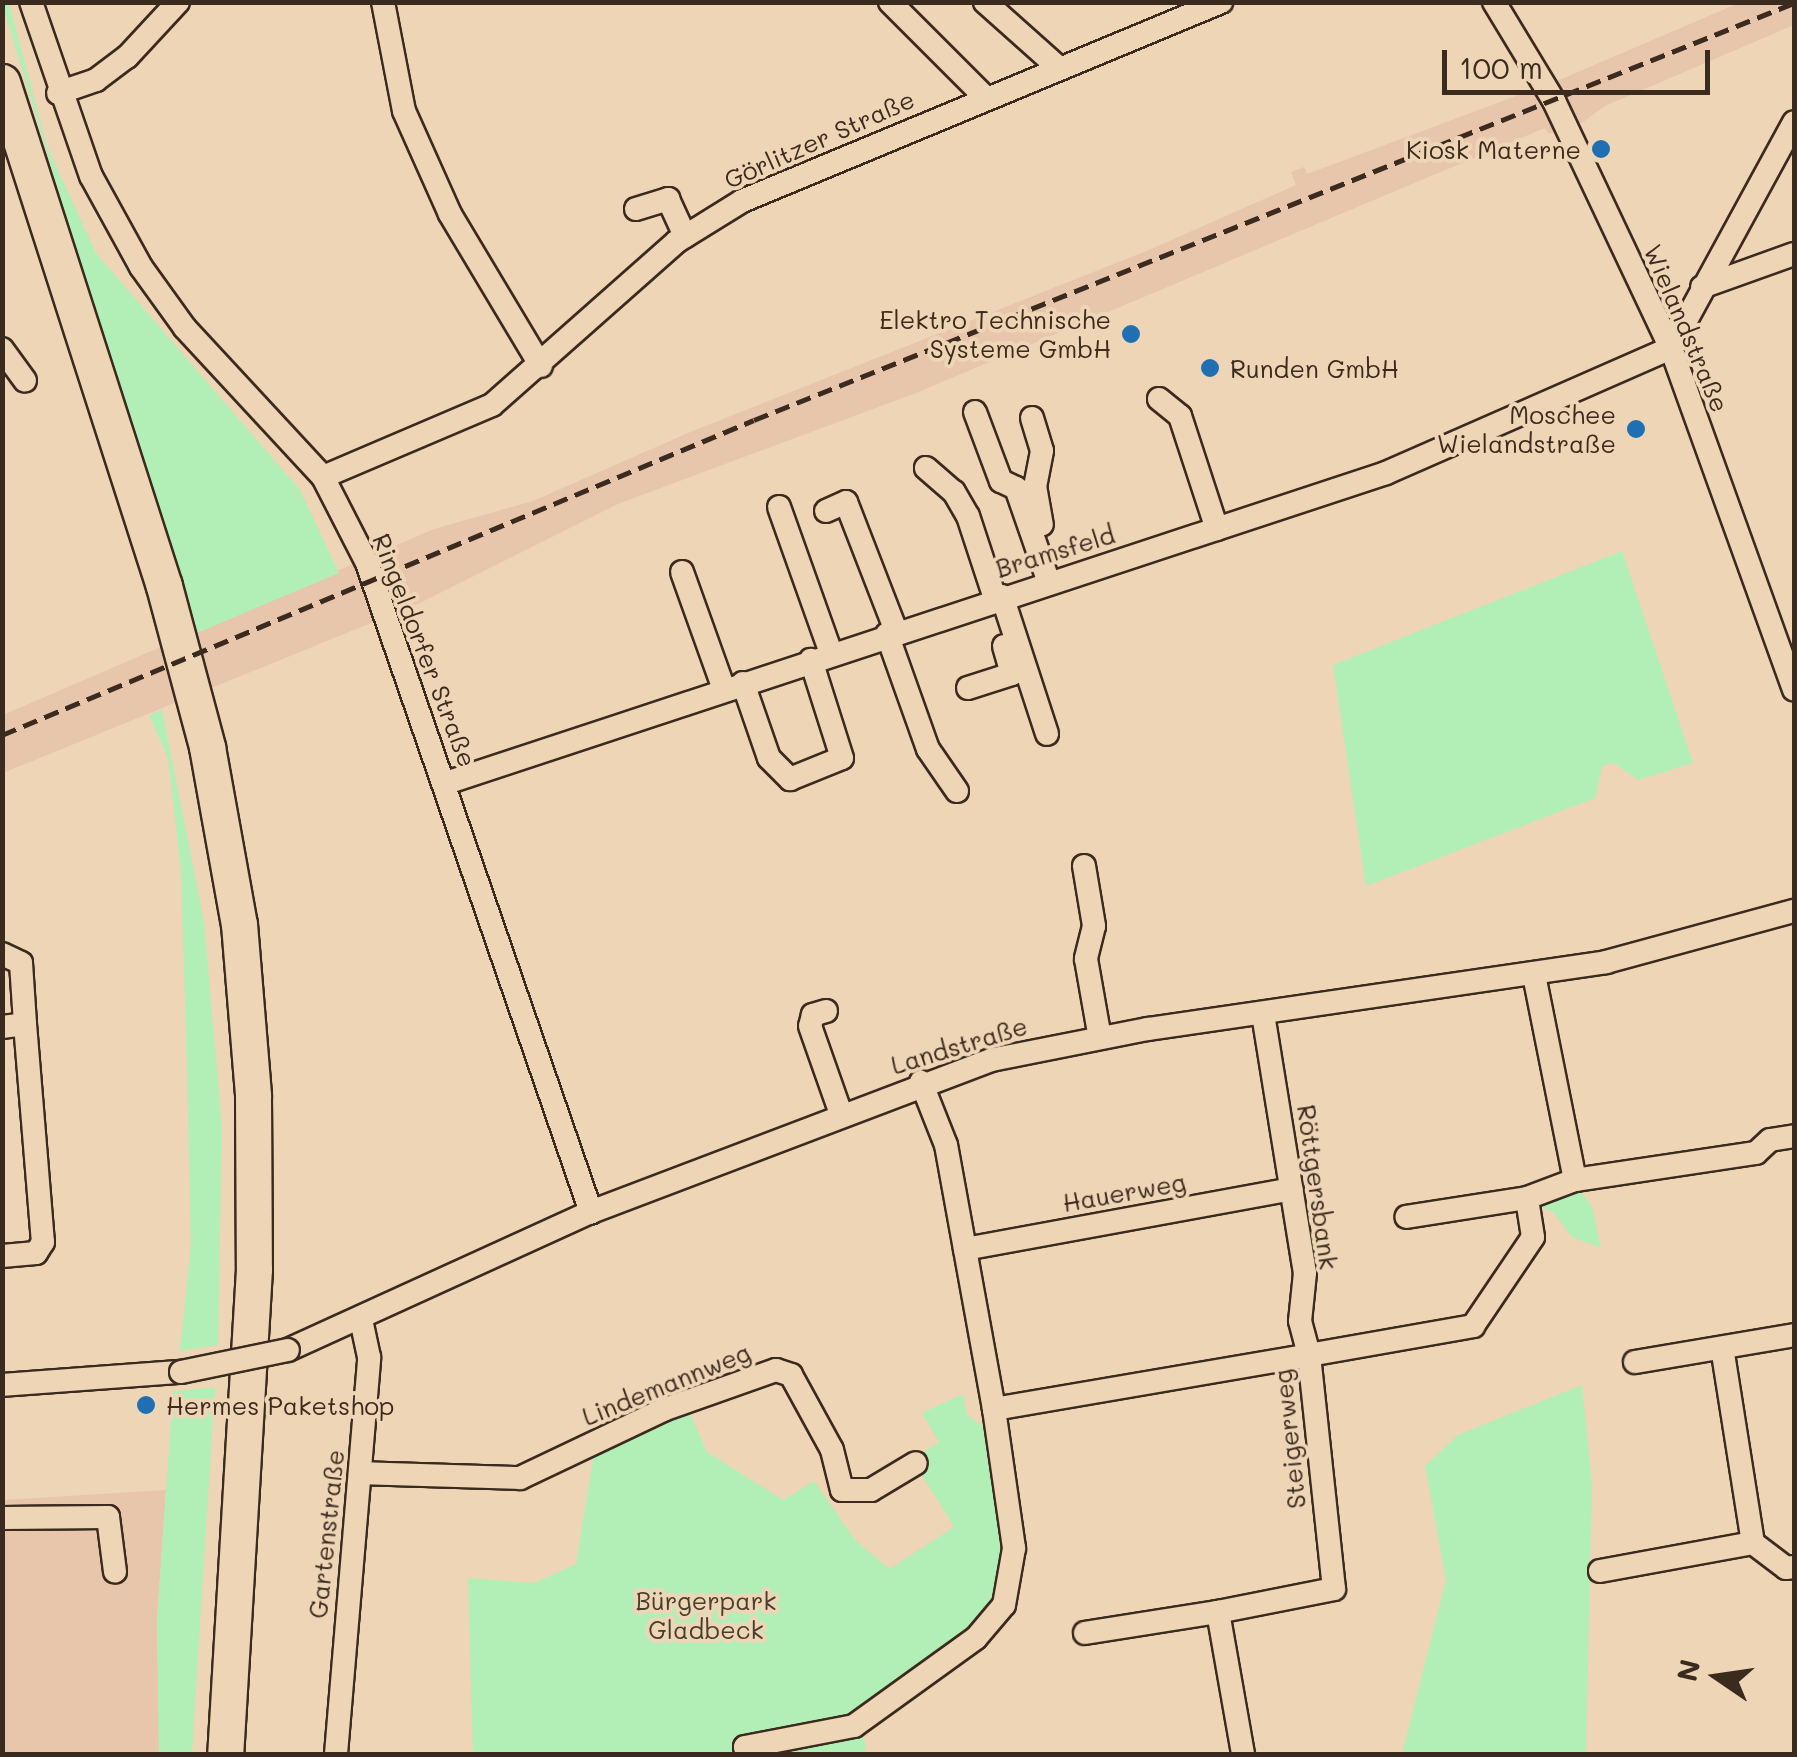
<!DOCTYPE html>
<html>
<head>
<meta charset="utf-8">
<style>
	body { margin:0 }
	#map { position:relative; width:1797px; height:1757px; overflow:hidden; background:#edd5b6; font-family:Mali,sans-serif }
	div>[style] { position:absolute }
	.built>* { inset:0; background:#e8c6ac }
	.green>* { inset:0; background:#b1efb6 }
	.roads { filter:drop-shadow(2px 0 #3b2a1e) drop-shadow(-2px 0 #3b2a1e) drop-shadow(0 2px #3b2a1e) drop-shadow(0 -2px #3b2a1e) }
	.minor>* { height:22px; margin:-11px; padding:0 11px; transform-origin:11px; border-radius:11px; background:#edd5b6 }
	.highway>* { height:35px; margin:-17.5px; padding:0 17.5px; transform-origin:17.5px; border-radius:17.5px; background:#edd5b6 }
	.rail>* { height:5px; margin-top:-2.5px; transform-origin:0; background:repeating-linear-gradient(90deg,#3b2a1e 0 15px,transparent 0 23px) }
	.bridges { filter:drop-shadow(2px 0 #3b2a1e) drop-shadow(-2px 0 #3b2a1e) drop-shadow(0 2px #3b2a1e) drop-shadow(0 -2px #3b2a1e) }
	.minor-bridge>* { height:22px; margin:-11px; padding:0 11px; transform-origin:11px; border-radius:11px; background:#edd5b6 }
	.dots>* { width:28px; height:28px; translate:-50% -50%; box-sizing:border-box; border:5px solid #edd5b6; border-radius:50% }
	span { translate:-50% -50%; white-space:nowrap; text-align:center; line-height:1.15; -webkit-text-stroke:8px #edd5b6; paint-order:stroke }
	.street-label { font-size:25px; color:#3b2a1e }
	.poi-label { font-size:25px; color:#3b2a1e }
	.right { translate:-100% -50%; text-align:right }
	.left { translate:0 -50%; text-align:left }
	.park-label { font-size:25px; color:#473e2d }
	.frame { position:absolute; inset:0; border:5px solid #3b2a1e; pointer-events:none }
	.north { position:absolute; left:1667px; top:1627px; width:100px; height:100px; -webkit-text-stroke:8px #edd5b6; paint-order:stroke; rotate:283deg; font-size:28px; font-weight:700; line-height:40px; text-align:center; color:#3b2a1e }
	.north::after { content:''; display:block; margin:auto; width:35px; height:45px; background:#3b2a1e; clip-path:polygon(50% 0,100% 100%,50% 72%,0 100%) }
	.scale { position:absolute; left:1442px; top:50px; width:268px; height:45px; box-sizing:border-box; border:5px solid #3b2a1e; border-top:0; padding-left:12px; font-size:30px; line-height:35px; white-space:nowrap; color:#3b2a1e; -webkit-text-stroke:8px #edd5b6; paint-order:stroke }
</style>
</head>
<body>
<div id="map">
	<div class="built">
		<i style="clip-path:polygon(1739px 3px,1794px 3px,1794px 25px,1605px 106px,1583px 122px,1549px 134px,1545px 128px,916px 393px,618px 504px,420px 603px,3px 773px,3px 715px,434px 529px,533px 501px,688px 433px,1149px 250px,1296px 185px,1291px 172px,1304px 167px,1307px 174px,1564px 78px)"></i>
		<i style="clip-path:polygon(166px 1490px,157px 1621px,159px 1754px,3px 1754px,3px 1500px)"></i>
	</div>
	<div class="green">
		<i style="clip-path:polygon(2px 3px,9px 3px,47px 146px,96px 253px,300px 490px,339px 573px,192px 635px)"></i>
		<i style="clip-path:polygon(1622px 551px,1693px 763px,1638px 780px,1614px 763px,1602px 766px,1595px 798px,1366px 886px,1333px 665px)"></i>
		<i style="clip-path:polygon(162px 710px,204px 921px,222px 1127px,218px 1345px,180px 1351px,191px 1243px,186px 1032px,181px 871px,168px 758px,149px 715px)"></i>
		<i style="clip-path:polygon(1579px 1190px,1592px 1206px,1601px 1248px,1572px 1237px,1553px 1212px,1538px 1206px)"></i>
		<i style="clip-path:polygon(1582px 1385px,1592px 1484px,1586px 1754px,1402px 1754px,1446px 1580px,1425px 1466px,1458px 1435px)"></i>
		<i style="clip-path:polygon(215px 1387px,192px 1754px,159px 1754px,157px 1621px,173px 1391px)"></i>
		<i style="clip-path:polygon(963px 1394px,967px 1415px,988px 1430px,1010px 1549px,982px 1622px,862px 1727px,867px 1754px,473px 1754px,468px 1578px,534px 1583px,576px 1564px,594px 1453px,688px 1409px,707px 1452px,783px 1500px,814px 1481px,856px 1541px,890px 1569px,954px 1527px,912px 1459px,939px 1442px,922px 1413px)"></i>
	</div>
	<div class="roads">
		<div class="minor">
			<i style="left:31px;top:2px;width:184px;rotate:71deg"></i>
			<i style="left:91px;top:176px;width:104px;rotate:61.2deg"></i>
			<i style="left:141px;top:267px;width:75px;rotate:54.2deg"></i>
			<i style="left:185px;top:328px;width:203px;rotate:47.2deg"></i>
			<i style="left:323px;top:477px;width:97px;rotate:62.9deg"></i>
			<i style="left:367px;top:563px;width:687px;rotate:70.96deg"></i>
			<i style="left:383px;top:2px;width:111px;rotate:79.1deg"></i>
			<i style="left:404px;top:111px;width:113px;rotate:65.9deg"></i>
			<i style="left:450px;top:214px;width:177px;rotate:59.1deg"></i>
			<i style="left:890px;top:2px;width:134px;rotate:45deg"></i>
			<i style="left:985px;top:2px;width:98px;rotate:41.7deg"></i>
			<i style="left:1494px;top:2px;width:116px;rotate:58.8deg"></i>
			<i style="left:1554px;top:101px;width:273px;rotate:64.7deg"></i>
			<i style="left:1671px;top:348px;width:363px;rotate:70.2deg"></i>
			<i style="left:58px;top:93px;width:40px;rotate:-18.9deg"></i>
			<i style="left:96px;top:80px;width:39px;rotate:-37deg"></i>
			<i style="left:127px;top:57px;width:75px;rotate:-47.2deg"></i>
			<i style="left:636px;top:209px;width:34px;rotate:-17deg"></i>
			<i style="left:668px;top:199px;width:41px;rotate:65.3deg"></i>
			<i style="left:1702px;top:287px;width:98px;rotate:-19.7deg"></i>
			<i style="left:1671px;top:348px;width:257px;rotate:-61.4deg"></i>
			<i style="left:2px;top:349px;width:39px;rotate:54deg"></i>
			<i style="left:1159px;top:399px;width:27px;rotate:39deg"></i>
			<i style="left:1180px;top:416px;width:119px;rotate:71.9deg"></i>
			<i style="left:975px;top:412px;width:74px;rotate:69.4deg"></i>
			<i style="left:1001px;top:481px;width:17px;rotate:25deg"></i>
			<i style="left:1016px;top:488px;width:101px;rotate:70.8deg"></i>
			<i style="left:1032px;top:418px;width:34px;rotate:73deg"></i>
			<i style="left:1042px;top:451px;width:36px;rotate:101deg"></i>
			<i style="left:1035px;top:486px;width:39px;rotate:80deg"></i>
			<i style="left:926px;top:468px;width:37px;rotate:41deg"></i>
			<i style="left:954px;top:492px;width:28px;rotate:60deg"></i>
			<i style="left:968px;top:516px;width:86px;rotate:71.8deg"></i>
			<i style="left:323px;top:477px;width:184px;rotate:-23.1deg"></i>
			<i style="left:492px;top:405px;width:246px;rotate:-41.5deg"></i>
			<i style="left:676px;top:242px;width:78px;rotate:-31.8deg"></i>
			<i style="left:742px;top:201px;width:519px;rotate:-22.56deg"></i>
			<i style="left:779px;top:507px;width:155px;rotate:70.4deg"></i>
			<i style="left:826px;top:511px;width:22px;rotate:-24deg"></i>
			<i style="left:846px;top:502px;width:138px;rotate:68.8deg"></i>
			<i style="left:682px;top:572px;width:124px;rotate:70.3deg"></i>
			<i style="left:1002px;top:596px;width:145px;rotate:71.9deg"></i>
			<i style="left:887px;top:634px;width:122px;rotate:70.4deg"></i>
			<i style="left:928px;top:749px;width:51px;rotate:55.4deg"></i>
			<i style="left:743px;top:683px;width:79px;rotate:70.9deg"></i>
			<i style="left:769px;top:758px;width:30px;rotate:45deg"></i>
			<i style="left:790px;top:779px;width:56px;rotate:-22deg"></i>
			<i style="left:842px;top:758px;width:103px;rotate:-107.6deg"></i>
			<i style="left:968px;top:688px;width:46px;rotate:-17.7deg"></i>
			<i style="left:1012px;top:674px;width:29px;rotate:-106deg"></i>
			<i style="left:446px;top:783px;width:990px;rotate:-18.25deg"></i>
			<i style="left:1386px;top:473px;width:311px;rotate:-23.7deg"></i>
			<i style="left:1084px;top:866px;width:61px;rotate:80.5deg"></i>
			<i style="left:1094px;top:926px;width:34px;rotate:104deg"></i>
			<i style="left:1086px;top:959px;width:80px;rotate:80deg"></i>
			<i style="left:2px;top:954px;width:21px;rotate:25deg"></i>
			<i style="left:21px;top:963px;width:61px;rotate:86.2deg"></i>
			<i style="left:826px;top:1011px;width:14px;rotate:163deg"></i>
			<i style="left:813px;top:1015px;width:11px;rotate:105deg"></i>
			<i style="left:810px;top:1026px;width:93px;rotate:70.6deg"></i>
			<i style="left:1263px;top:1014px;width:262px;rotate:80.8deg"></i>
			<i style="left:1305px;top:1273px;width:48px;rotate:95.9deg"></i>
			<i style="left:1300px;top:1321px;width:35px;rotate:75deg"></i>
			<i style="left:1309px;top:1355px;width:167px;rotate:-10deg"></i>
			<i style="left:1473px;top:1326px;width:107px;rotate:-56deg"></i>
			<i style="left:1533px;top:1237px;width:39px;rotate:-99deg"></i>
			<i style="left:1527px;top:1198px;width:122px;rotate:171.1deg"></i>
			<i style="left:2px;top:1027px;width:23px;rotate:-7deg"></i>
			<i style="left:25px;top:1024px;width:219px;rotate:85.3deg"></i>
			<i style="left:43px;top:1242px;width:13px;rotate:122deg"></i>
			<i style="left:36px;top:1253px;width:34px;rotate:175deg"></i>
			<i style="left:1575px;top:1180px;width:183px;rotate:-8.5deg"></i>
			<i style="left:1756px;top:1153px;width:19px;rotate:-43deg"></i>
			<i style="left:1770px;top:1140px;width:24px;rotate:-9deg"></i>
			<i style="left:1527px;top:1198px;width:51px;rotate:-20.6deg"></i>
			<i style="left:1575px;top:1180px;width:209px;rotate:-101.3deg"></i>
			<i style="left:965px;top:1249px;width:332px;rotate:-10.4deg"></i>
			<i style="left:288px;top:1350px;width:333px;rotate:-24.5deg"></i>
			<i style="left:591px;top:1212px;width:428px;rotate:-20.8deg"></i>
			<i style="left:991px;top:1060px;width:160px;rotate:-11.2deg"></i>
			<i style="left:1148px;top:1029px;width:463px;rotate:-8.3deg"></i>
			<i style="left:1606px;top:962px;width:195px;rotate:-15.2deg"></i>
			<i style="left:1635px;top:1362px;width:161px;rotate:-9.6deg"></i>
			<i style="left:2px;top:1385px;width:179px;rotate:-4.2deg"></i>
			<i style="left:994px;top:1409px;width:320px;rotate:-9.7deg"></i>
			<i style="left:1309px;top:1355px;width:235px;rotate:83.9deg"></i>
			<i style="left:1334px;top:1589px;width:118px;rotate:168.8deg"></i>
			<i style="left:1218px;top:1612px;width:144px;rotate:80deg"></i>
			<i style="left:360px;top:1473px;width:160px;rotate:1.8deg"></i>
			<i style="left:520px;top:1478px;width:158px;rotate:-25.4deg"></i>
			<i style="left:663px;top:1410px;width:120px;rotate:-19.5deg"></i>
			<i style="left:776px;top:1370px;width:16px;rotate:18deg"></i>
			<i style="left:791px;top:1375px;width:85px;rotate:61.3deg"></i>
			<i style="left:832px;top:1450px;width:41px;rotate:76deg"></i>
			<i style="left:842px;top:1490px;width:29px"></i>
			<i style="left:871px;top:1490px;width:52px;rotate:-31deg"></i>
			<i style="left:2px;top:1518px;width:106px;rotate:-0.5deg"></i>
			<i style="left:108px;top:1517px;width:55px;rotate:82.7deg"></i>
			<i style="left:1753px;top:1543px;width:41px;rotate:37.1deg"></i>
			<i style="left:1786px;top:1568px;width:8px;rotate:-7deg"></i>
			<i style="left:1600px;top:1571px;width:156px;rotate:-10.4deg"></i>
			<i style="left:1753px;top:1543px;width:197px;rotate:-99deg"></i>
			<i style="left:1085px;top:1633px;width:135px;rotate:-9deg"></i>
			<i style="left:336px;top:1754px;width:398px;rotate:-85.2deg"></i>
			<i style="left:369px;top:1357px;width:39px;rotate:-102deg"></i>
			<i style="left:747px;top:1754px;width:7px;rotate:-106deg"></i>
			<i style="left:745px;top:1747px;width:111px;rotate:-10.9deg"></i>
			<i style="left:854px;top:1726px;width:150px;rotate:-35.8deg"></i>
			<i style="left:976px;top:1638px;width:43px;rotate:-49.7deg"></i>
			<i style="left:1004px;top:1605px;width:58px;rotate:-80deg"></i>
			<i style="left:1014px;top:1548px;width:140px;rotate:-98.2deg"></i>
			<i style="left:994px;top:1409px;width:268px;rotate:-100.3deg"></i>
			<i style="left:946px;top:1145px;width:68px;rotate:-111.6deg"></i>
		</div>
		<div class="highway">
			<i style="left:2px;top:82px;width:529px;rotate:72.18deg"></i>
			<i style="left:164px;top:586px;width:167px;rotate:75deg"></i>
			<i style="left:207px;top:747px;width:180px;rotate:79.8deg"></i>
			<i style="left:239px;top:924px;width:173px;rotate:85.3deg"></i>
			<i style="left:253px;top:1096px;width:173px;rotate:89.7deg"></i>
			<i style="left:254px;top:1269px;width:486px;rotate:93.4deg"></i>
		</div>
	</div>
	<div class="rail">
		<i style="left:2px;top:735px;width:815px;rotate:-22.73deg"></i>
		<i style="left:754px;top:420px;width:1120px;rotate:-21.85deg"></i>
	</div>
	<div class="bridges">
		<div class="minor-bridge">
			<i style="left:181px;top:1372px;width:109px;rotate:-11.6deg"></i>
		</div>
	</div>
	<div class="dots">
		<i style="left:1601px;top:149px;background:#1f6fb2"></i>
		<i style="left:1131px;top:334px;background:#1f6fb2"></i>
		<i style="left:1210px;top:368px;background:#1f6fb2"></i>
		<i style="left:1636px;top:429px;background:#1f6fb2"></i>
		<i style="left:146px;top:1405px;background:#1f6fb2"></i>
	</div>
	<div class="street-label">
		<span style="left:819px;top:139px;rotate:-24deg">Görlitzer Straße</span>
		<span style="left:1687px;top:328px;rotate:67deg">Wielandstraße</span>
		<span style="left:1055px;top:551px;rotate:-17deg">Bramsfeld</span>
		<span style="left:425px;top:650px;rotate:69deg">Ringeldorfer Straße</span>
		<span style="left:959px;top:1045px;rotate:-17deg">Landstraße</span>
		<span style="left:1318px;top:1187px;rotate:82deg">Röttgersbank</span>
		<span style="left:1124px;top:1192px;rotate:-10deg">Hauerweg</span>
		<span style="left:666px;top:1384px;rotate:-22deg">Lindemannweg</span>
		<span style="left:1289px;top:1439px;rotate:-96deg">Steigerweg</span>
		<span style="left:326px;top:1534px;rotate:-84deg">Gartenstraße</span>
	</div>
	<div class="poi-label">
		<span class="right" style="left:1581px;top:149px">Kiosk Materne</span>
		<span class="right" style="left:1111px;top:334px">Elektro Technische<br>Systeme GmbH</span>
		<span class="left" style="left:1230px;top:368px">Runden GmbH</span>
		<span class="right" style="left:1616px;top:429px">Moschee<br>Wielandstraße</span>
		<span class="left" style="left:166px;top:1405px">Hermes Paketshop</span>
	</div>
	<div class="park-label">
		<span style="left:706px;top:1615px">Bürgerpark<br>Gladbeck</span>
	</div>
	<div class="frame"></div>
	<div class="north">N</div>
	<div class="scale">100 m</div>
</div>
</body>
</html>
